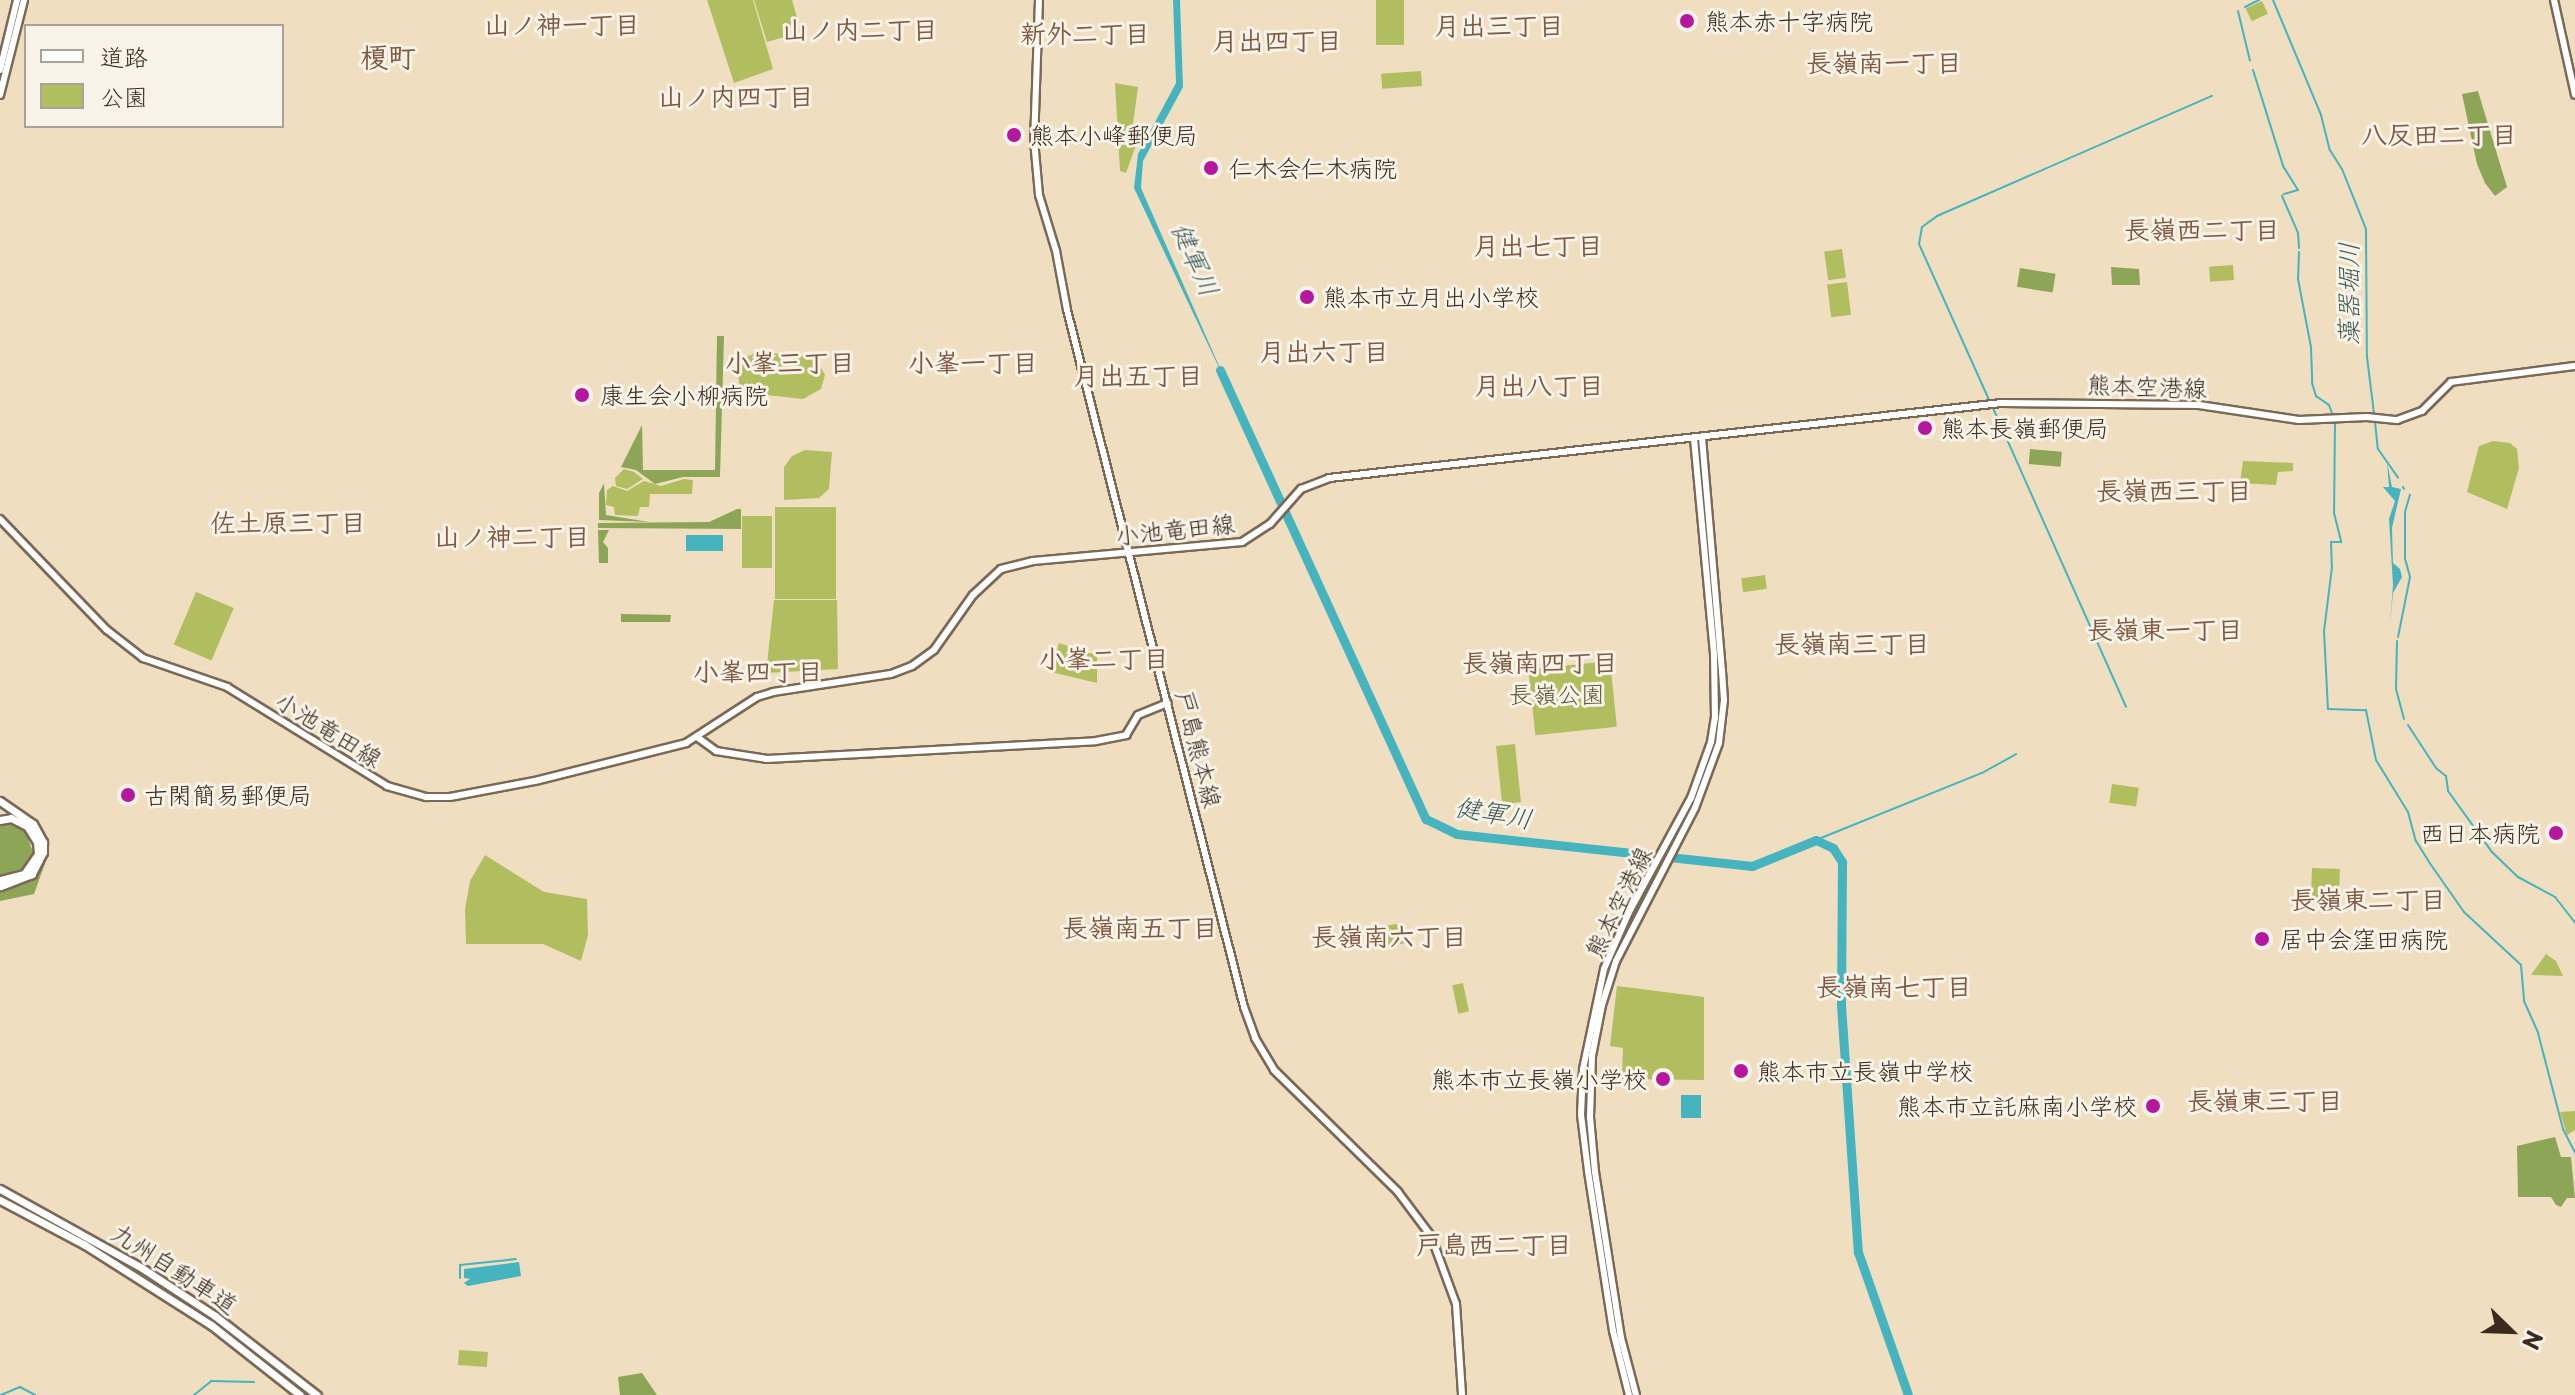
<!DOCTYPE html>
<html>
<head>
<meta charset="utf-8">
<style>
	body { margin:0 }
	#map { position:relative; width:2575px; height:1395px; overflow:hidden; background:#efdfc0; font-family:"Playpen Sans","Klee One",sans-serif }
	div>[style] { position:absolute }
	.green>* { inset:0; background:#b0be60; transform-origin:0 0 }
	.forest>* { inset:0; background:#8ca556; transform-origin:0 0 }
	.water>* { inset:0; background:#45b4be; transform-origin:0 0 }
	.stream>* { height:2px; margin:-1px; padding:0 1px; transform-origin:1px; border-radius:1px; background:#45b4be }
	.river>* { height:9px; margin:-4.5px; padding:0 4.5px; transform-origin:4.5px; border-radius:4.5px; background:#45b4be }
	.roads { filter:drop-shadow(2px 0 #7a6957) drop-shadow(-2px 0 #7a6957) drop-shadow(0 2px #7a6957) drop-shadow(0 -2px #7a6957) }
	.secondary>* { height:6px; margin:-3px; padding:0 3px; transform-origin:3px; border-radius:3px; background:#fff }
	.primary>* { height:6px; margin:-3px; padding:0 3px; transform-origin:3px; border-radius:3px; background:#fff }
	.highway>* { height:7px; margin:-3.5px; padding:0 3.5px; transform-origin:3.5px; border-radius:3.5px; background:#fff }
	.dots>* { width:22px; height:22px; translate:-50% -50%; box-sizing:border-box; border:4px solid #f7f3e8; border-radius:50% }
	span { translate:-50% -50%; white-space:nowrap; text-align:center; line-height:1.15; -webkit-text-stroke:6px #f7f3e8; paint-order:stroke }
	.poi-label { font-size:24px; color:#3b2a1e }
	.left { translate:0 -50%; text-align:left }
	.right { translate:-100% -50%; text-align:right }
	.street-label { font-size:24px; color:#3b2a1e }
	.park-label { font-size:24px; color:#5e5632 }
	.neighbourhood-label { font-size:26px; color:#7f5942; font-weight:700 }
	.water-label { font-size:26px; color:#3e5a56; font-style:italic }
	.quarter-label { font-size:28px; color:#7f5942; font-weight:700 }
	.legend { position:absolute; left:24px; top:24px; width:260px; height:104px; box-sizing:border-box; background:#f7f3e8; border:2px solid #aca397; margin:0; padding:10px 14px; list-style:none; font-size:24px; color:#3b2a1e }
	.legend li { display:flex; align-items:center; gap:16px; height:40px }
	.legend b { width:40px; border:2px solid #aca397 }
	.north { position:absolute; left:2471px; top:1291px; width:80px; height:80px; -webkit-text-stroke:6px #f7f3e8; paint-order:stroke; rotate:113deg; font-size:22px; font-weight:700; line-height:32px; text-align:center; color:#3b2a1e }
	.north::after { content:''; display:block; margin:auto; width:28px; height:36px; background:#3b2a1e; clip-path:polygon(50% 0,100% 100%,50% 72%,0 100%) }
</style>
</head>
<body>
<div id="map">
	<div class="green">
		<i style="clip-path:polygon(707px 0,753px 0,773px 69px,734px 83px)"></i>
		<i style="clip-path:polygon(754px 0,792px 0,801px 32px,767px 42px)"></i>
		<i style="left:1376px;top:0;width:28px;height:45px"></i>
		<i style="left:2262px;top:1px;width:14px;height:18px;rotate:65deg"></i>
		<i style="left:1421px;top:71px;width:15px;height:40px;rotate:86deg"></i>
		<i style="clip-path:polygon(1115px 83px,1138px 87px,1132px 132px,1140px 134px,1126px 173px,1120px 171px)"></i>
		<i style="left:1842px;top:249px;width:29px;height:18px;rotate:82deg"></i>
		<i style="left:2233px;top:265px;width:15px;height:24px;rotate:86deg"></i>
		<i style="left:1847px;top:282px;width:33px;height:20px;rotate:83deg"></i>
		<i style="clip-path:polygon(758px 352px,815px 357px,825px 375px,821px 389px,803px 399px,747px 393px,739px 383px,738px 369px,746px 357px)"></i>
		<i style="clip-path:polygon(2493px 441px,2510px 443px,2517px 449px,2519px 468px,2507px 509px,2467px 492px,2479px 446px)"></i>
		<i style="clip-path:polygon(805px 450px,832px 452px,829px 489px,819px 498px,784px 500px,784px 467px,792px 456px)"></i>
		<i style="clip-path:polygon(2243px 461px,2293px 463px,2293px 471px,2278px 472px,2276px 485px,2240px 483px)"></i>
		<i style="clip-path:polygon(624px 469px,634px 472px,643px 479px,627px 489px,616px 486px,615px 478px)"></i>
		<i style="clip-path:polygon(684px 479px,693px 480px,692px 494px,650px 494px,649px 507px,640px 507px,638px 516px,615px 515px,614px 507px,606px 505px,607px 490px,613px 486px,627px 491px,644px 481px,661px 486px)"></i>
		<i style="left:775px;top:507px;width:61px;height:92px"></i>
		<i style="left:742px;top:516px;width:30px;height:52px"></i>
		<i style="left:1765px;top:575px;width:14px;height:24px;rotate:82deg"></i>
		<i style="left:196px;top:592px;width:41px;height:57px;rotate:23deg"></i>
		<i style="clip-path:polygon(774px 600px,837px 600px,838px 669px,766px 673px)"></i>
		<i style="clip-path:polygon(1059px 643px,1097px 655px,1097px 683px,1051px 672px)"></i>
		<i style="left:1610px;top:661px;width:66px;height:82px;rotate:84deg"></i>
		<i style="clip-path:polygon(1515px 744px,1521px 802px,1506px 804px,1509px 811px,1503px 812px,1496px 746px)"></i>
		<i style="left:2112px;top:784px;width:27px;height:19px;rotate:8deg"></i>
		<i style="clip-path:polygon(485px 855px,544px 892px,587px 899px,588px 935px,581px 961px,543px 944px,466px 944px,465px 909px,470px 881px)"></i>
		<i style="left:2312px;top:868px;width:28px;height:31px;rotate:2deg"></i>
		<i style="clip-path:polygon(1396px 924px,1407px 929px,1409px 943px,1374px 947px,1374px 928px)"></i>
		<i style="clip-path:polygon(2546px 954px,2556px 961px,2563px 976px,2531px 975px)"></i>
		<i style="left:1463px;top:983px;width:29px;height:11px;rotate:78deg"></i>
		<i style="clip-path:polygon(1617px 986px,1704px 997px,1704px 1080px,1622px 1079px,1623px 1048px,1610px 1046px)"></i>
		<i style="clip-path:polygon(2575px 1111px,2575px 1130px,2567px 1135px,2560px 1112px)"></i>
		<i style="left:459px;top:1350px;width:29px;height:15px;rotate:4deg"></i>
	</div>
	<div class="forest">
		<i style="clip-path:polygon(2478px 91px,2507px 187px,2495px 196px,2485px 183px,2477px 164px,2462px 94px)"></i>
		<i style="clip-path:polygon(2111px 267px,2139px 269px,2140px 285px,2112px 285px)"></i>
		<i style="left:2020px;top:268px;width:36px;height:19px;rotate:9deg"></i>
		<i style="clip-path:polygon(717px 336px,724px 336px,720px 477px,683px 477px,655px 484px,636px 470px,621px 467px,642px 425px,643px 470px,715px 470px)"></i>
		<i style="left:2030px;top:449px;width:32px;height:15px;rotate:5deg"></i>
		<i style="clip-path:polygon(604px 483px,606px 515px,649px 522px,599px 520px,599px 493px)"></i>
		<i style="clip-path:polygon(737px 509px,741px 509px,741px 529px,598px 528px,598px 523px,709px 522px)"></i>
		<i style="clip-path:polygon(598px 530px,609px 530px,603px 542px,608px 548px,608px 563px,599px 563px)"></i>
		<i style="clip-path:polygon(621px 614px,671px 615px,670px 622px,621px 622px)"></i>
		<i style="clip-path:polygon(0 824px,18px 825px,25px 830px,33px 852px,22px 869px,0 876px)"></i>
		<i style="clip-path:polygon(46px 844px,47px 858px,34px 894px,0 901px,0 889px,22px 884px,35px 876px,44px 863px)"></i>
		<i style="clip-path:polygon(2555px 1137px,2561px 1157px,2571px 1157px,2575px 1198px,2567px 1198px,2561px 1207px,2556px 1205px,2551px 1197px,2518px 1197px,2517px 1146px)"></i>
		<i style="clip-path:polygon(642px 1373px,657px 1395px,620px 1395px,618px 1377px)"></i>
	</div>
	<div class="water">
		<i style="clip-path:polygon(1173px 0,1180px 0,1183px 87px,1143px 161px,1141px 188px,1230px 391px,1134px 188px,1138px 154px,1176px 83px)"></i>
		<i style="clip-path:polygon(2387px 462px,2392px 487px,2401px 489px,2392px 528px,2393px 563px,2400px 569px,2402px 577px,2393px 593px,2390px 625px,2393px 585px,2389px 519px,2395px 501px,2383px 487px,2389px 487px)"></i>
		<i style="left:686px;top:535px;width:37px;height:16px"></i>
		<i style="left:1701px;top:1095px;width:23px;height:20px;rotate:90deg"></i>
		<i style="clip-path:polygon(519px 1262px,521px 1276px,468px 1286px,464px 1283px,470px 1279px,464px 1278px,464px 1269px)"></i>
	</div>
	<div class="stream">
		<i style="left:2273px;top:0;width:125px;rotate:67.3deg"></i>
		<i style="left:2321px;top:115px;width:36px;rotate:76deg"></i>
		<i style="left:2330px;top:150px;width:22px;rotate:58deg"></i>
		<i style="left:2342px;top:169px;width:65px;rotate:68.2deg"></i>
		<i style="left:2366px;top:229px;width:128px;rotate:89.6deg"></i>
		<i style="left:2367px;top:357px;width:56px;rotate:82.9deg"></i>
		<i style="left:2245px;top:7px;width:16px;rotate:-27deg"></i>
		<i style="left:2238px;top:11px;width:51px;rotate:76.5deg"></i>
		<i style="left:2253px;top:70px;width:101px;rotate:72.6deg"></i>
		<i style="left:2283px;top:166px;width:28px;rotate:58deg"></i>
		<i style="left:2298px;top:190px;width:15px;rotate:164deg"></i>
		<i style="left:2282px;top:196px;width:40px;rotate:66.6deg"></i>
		<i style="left:2298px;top:233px;width:15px;rotate:86deg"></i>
		<i style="left:2299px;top:252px;width:27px;rotate:92deg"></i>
		<i style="left:2298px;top:279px;width:69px;rotate:79.2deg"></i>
		<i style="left:2311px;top:347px;width:36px;rotate:88deg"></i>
		<i style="left:2312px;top:383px;width:14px;rotate:73deg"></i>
		<i style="left:2316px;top:396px;width:16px;rotate:35deg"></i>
		<i style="left:2329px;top:405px;width:12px;rotate:70deg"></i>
		<i style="left:1990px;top:402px;width:173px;rotate:-114.2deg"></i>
		<i style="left:1919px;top:244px;width:17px;rotate:-80deg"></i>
		<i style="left:1922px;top:227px;width:19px;rotate:-36deg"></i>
		<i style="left:1937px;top:216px;width:300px;rotate:-23.6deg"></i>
		<i style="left:1993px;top:408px;width:327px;rotate:66deg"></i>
		<i style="left:2335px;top:422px;width:91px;rotate:90.6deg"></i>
		<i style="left:2334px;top:513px;width:30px;rotate:76deg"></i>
		<i style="left:2341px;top:542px;width:10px;rotate:180deg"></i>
		<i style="left:2331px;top:542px;width:25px;rotate:88deg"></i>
		<i style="left:2332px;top:567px;width:64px;rotate:97.1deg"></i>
		<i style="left:2324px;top:631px;width:78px;rotate:87.1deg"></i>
		<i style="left:2328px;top:709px;width:38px;rotate:2deg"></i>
		<i style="left:2366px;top:710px;width:51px;rotate:78.7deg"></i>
		<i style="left:2376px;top:760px;width:61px;rotate:58.4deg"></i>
		<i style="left:2408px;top:812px;width:30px;rotate:75deg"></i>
		<i style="left:2416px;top:841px;width:25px;rotate:58deg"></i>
		<i style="left:2429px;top:862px;width:61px;rotate:55deg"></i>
		<i style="left:2464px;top:912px;width:78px;rotate:42.9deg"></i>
		<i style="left:2521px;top:965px;width:36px;rotate:85deg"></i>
		<i style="left:2524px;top:1001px;width:35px;rotate:66deg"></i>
		<i style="left:2538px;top:1033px;width:99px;rotate:75.4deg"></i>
		<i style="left:2563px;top:1129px;width:27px;rotate:63deg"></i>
		<i style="left:2375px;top:422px;width:27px;rotate:84deg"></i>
		<i style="left:2378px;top:449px;width:35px;rotate:55deg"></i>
		<i style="left:2403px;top:487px;width:2px;rotate:63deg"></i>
		<i style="left:2398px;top:637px;width:61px;rotate:-78.7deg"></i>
		<i style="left:2410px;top:577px;width:20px;rotate:-105deg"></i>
		<i style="left:2405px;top:558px;width:46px;rotate:-90deg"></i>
		<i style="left:2405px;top:512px;width:18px;rotate:-74deg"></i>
		<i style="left:2397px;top:641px;width:48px;rotate:91.2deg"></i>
		<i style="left:2396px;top:689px;width:31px;rotate:75deg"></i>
		<i style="left:2408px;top:725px;width:51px;rotate:56.9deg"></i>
		<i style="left:2436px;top:768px;width:13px;rotate:39deg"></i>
		<i style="left:2446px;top:776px;width:15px;rotate:82deg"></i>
		<i style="left:2448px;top:791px;width:75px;rotate:54.2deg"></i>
		<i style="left:2492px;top:852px;width:36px;rotate:44deg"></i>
		<i style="left:2518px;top:877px;width:42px;rotate:28.4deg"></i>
		<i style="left:2555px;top:897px;width:33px;rotate:52deg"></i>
		<i style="left:1816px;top:840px;width:179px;rotate:-22deg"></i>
		<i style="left:1982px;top:773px;width:39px;rotate:-29deg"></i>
		<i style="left:460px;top:1278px;width:13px;rotate:-90deg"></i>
		<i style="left:460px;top:1265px;width:56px;rotate:-6.1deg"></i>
		<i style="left:1px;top:1395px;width:21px;rotate:-23deg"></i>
		<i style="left:20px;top:1387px;width:17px;rotate:28deg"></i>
		<i style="left:194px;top:1395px;width:22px;rotate:-39deg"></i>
		<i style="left:211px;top:1381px;width:43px;rotate:1.3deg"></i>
	</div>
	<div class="river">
		<i style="left:1220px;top:370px;width:494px;rotate:65.4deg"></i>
		<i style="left:1426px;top:819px;width:34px;rotate:26deg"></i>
		<i style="left:1457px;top:834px;width:297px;rotate:6.2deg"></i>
		<i style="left:1752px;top:866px;width:69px;rotate:-22.1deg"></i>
		<i style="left:1816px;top:840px;width:19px;rotate:25deg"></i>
		<i style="left:1833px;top:848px;width:17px;rotate:57deg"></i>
		<i style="left:1842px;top:862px;width:143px;rotate:90.4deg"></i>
		<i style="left:1841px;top:1005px;width:248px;rotate:86.1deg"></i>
		<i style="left:1858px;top:1252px;width:151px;rotate:70.7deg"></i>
	</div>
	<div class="roads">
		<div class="secondary">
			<i style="left:1039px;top:0;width:140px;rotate:92deg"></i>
			<i style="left:1034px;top:140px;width:55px;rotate:84.8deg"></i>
			<i style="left:1039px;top:195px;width:59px;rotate:73.1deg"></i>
			<i style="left:1056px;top:251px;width:60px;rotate:79.4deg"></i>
			<i style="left:1067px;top:310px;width:719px;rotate:75.75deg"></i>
			<i style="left:1244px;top:1007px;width:33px;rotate:70deg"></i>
			<i style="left:1255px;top:1038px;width:37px;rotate:59deg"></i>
			<i style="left:1274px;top:1070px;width:174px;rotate:44.5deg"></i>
			<i style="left:1398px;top:1192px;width:55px;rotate:53.1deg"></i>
			<i style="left:1431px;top:1236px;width:72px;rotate:69.8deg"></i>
			<i style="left:1456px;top:1304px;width:91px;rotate:86.2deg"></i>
			<i style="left:2554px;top:0;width:97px;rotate:77.5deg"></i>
			<i style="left:0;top:519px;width:154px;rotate:46.1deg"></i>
			<i style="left:107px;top:630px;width:46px;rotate:37.9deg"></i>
			<i style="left:143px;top:658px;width:89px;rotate:19deg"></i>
			<i style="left:227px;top:687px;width:188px;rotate:31.7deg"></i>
			<i style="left:387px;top:786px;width:41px;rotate:15.8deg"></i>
			<i style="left:426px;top:797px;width:24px"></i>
			<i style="left:450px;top:797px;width:86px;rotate:-10.7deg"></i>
			<i style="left:535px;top:781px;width:156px;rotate:-14.1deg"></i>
			<i style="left:686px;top:743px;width:85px;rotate:-32.9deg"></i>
			<i style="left:757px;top:697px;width:17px;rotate:-17deg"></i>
			<i style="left:773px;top:692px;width:119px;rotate:-8.7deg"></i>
			<i style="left:891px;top:674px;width:22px;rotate:-21deg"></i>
			<i style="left:912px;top:666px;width:27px;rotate:-36deg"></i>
			<i style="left:934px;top:650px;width:67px;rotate:-54.7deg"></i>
			<i style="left:973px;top:595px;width:38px;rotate:-43deg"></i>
			<i style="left:1001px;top:569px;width:33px;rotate:-14deg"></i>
			<i style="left:1033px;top:561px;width:210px;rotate:-5.2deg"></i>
			<i style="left:1242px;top:542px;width:33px;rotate:-33deg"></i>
			<i style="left:1270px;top:524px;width:47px;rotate:-48.5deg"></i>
			<i style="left:1301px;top:489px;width:30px;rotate:-21deg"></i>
			<i style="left:1329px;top:478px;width:677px;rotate:-6.36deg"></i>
			<i style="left:2002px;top:403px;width:197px;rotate:0.6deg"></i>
			<i style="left:2199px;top:405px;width:101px;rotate:8.5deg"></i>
			<i style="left:2299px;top:420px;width:68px;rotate:-2.5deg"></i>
			<i style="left:2367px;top:417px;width:30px;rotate:6deg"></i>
			<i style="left:2397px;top:420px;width:27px;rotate:-20deg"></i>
			<i style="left:2422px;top:411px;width:41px;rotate:-45deg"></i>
			<i style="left:2451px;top:382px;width:125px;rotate:-7.4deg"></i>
			<i style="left:697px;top:737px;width:24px;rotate:36deg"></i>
			<i style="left:716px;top:751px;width:52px;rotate:8.9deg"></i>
			<i style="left:767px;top:759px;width:329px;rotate:-3.1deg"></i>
			<i style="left:1096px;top:741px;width:31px;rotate:-11deg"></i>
			<i style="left:1126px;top:735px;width:23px;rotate:-59deg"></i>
			<i style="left:1138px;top:715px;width:32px;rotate:-22deg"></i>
			<i style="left:1629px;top:1395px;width:66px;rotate:-104deg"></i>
			<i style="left:1613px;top:1331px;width:162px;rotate:-98.9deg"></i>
			<i style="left:1588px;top:1171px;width:56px;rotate:-97.1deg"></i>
			<i style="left:1581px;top:1115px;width:46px;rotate:-87.5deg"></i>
			<i style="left:1583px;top:1069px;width:102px;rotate:-78.1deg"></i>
			<i style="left:1604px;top:969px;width:62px;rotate:-66.3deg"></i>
			<i style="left:1629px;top:912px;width:130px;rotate:-61.5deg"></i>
			<i style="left:1691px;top:798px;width:59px;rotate:-70.3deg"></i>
			<i style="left:1711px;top:742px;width:24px;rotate:-81deg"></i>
			<i style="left:1715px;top:718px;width:64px;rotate:-90.9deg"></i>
			<i style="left:1714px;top:654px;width:217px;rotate:-95.3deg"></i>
			<i style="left:1636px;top:1395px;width:59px;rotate:-104.7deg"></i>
			<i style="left:1621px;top:1338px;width:168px;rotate:-98.9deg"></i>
			<i style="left:1595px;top:1172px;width:55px;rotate:-95.2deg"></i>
			<i style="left:1590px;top:1117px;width:61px;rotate:-88.1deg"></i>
			<i style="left:1592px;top:1056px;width:52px;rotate:-78.9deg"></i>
			<i style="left:1602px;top:1005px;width:46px;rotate:-72.3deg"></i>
			<i style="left:1616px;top:961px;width:172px;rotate:-62.7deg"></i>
			<i style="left:1695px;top:808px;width:69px;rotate:-69.7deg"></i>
			<i style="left:1719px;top:743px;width:43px;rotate:-83.4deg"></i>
			<i style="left:1724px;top:700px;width:29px;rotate:-94deg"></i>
			<i style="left:1722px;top:671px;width:235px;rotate:-94.9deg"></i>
		</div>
		<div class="primary">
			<i style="left:0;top:70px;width:72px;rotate:-76.3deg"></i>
			<i style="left:0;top:95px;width:98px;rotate:-75.8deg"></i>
		</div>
		<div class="highway">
			<i style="left:0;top:801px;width:40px;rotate:34.9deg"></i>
			<i style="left:33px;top:824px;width:21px;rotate:61deg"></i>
			<i style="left:43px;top:842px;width:10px;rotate:90deg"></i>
			<i style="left:43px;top:852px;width:25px;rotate:117deg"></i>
			<i style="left:32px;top:874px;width:34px;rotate:159deg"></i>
			<i style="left:0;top:820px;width:11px;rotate:-10deg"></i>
			<i style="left:11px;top:818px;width:18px;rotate:27deg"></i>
			<i style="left:27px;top:826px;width:19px;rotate:58deg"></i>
			<i style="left:37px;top:842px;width:12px;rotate:85deg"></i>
			<i style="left:38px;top:854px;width:24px;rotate:125deg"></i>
			<i style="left:24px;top:874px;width:25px;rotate:166deg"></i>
			<i style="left:0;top:1189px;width:162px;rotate:29.1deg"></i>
			<i style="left:142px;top:1268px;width:87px;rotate:33.3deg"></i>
			<i style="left:215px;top:1316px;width:129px;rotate:37.8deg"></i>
			<i style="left:0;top:1200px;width:96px;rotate:27.9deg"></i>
			<i style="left:85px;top:1245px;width:149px;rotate:32.4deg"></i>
			<i style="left:211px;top:1325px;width:113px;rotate:38.2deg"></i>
		</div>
	</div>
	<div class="dots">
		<i style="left:1687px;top:21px;background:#b5179e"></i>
		<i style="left:1014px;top:135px;background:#b5179e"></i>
		<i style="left:1211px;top:168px;background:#b5179e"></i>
		<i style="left:1307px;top:297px;background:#b5179e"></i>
		<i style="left:582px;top:395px;background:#b5179e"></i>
		<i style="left:1925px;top:428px;background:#b5179e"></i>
		<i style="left:128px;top:795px;background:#b5179e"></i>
		<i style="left:2556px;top:833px;background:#b5179e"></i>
		<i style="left:2262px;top:939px;background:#b5179e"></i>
		<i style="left:1741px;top:1071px;background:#b5179e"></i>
		<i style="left:1663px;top:1079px;background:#b5179e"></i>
		<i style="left:2153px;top:1106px;background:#b5179e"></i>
	</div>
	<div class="poi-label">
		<span class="left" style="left:1705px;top:21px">熊本赤十字病院</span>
		<span class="left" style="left:1030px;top:135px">熊本小峰郵便局</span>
		<span class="left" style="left:1229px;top:168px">仁木会仁木病院</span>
		<span class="left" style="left:1323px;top:297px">熊本市立月出小学校</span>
		<span class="left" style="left:600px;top:395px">康生会小柳病院</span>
		<span class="left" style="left:1941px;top:428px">熊本長嶺郵便局</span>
		<span class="left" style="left:144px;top:795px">古閑簡易郵便局</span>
		<span class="right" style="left:2540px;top:833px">西日本病院</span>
		<span class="left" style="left:2280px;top:939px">居中会窪田病院</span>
		<span class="left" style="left:1757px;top:1071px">熊本市立長嶺中学校</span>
		<span class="right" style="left:1647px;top:1079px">熊本市立長嶺小学校</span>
		<span class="right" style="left:2137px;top:1106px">熊本市立託麻南小学校</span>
	</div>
	<div class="street-label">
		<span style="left:2147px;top:386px;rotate:2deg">熊本空港線</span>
		<span style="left:1175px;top:529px;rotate:-6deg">小池竜田線</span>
		<span style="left:329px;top:729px;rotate:32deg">小池竜田線</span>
		<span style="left:1199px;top:749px;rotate:76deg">戸島熊本線</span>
		<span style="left:1618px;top:902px;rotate:-64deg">熊本空港線</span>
		<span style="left:175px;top:1268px;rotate:33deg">九州自動車道</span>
	</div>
	<div class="park-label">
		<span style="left:1557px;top:694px">長嶺公園</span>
	</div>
	<div class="neighbourhood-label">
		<span style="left:562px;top:24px">山ノ神一丁目</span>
		<span style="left:1499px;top:25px">月出三丁目</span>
		<span style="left:860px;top:29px">山ノ内二丁目</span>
		<span style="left:1085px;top:33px">新外二丁目</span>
		<span style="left:1277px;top:40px">月出四丁目</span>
		<span style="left:1884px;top:62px">長嶺南一丁目</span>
		<span style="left:736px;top:96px">山ノ内四丁目</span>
		<span style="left:2439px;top:134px">八反田二丁目</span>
		<span style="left:2202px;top:229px">長嶺西二丁目</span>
		<span style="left:1538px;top:245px">月出七丁目</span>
		<span style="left:1324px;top:351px">月出六丁目</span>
		<span style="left:790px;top:362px">小峯三丁目</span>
		<span style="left:973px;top:362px">小峯一丁目</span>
		<span style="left:1138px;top:375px">月出五丁目</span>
		<span style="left:1539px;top:385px">月出八丁目</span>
		<span style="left:2174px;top:490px">長嶺西三丁目</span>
		<span style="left:288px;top:522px">佐土原三丁目</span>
		<span style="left:512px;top:536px">山ノ神二丁目</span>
		<span style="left:2165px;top:629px">長嶺東一丁目</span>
		<span style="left:1852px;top:643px">長嶺南三丁目</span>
		<span style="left:1104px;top:658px">小峯二丁目</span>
		<span style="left:1540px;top:662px">長嶺南四丁目</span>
		<span style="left:758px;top:671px">小峯四丁目</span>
		<span style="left:2368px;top:899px">長嶺東二丁目</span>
		<span style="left:1140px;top:927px">長嶺南五丁目</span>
		<span style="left:1389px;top:936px">長嶺南六丁目</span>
		<span style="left:1894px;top:986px">長嶺南七丁目</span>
		<span style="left:2265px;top:1100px">長嶺東三丁目</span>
		<span style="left:1494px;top:1244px">戸島西二丁目</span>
	</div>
	<div class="water-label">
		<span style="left:1196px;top:259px;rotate:66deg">健軍川</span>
		<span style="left:2348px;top:294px;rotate:-90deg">藻器堀川</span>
		<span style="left:1494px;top:812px;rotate:10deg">健軍川</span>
	</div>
	<div class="quarter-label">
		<span style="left:388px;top:56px">榎町</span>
	</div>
	<ul class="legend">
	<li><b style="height:10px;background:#fff"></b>道路</li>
	<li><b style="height:22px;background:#b0be60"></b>公園</li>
	</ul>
	<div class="north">N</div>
</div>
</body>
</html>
